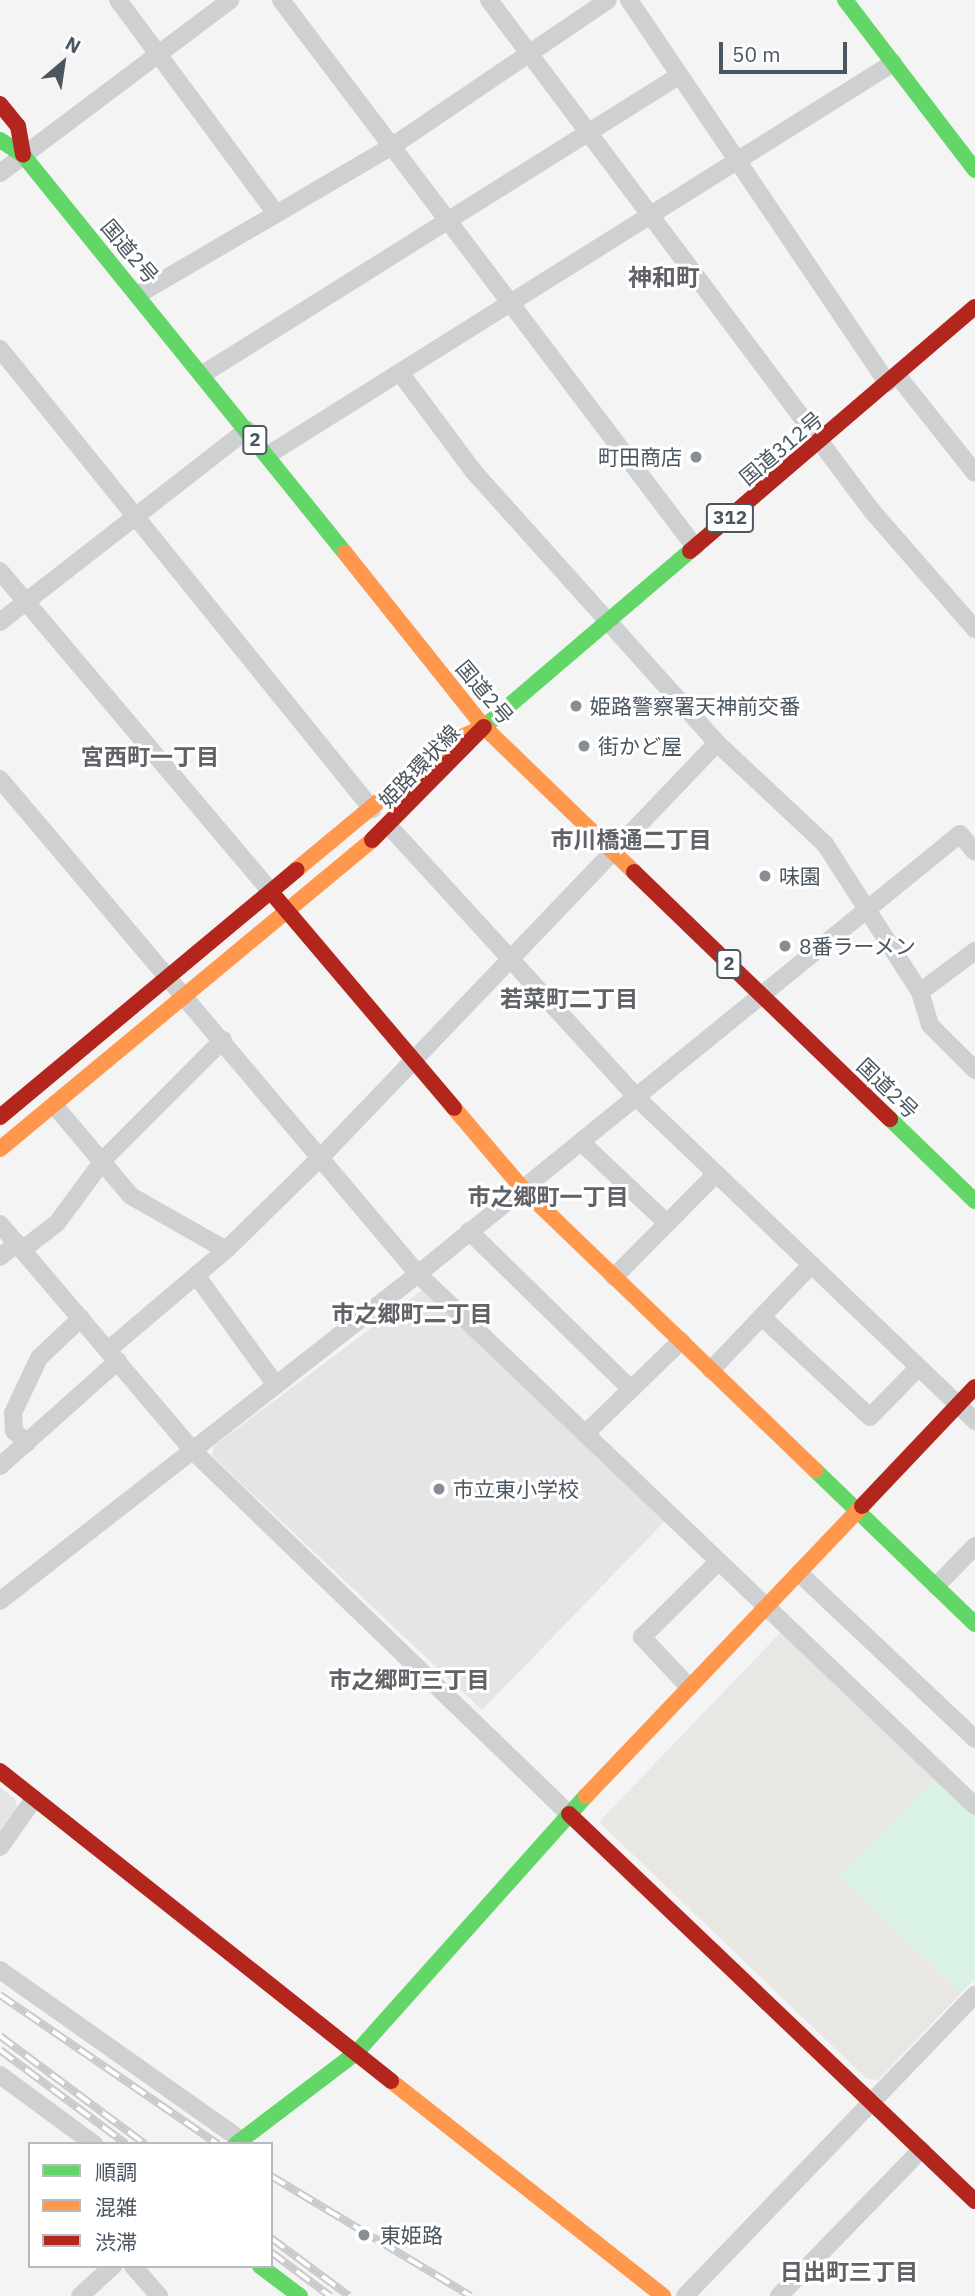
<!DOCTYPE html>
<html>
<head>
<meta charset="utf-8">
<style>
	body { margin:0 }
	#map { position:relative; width:975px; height:2296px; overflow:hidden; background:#f4f4f4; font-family:"IBM Plex Sans","Noto Sans JP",sans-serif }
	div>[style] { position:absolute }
	.commercial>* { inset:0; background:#e8e7e3 }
	.education>* { inset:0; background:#e6e5e6 }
	.green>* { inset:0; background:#d9f2e3 }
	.street>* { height:18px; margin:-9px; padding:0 9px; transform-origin:9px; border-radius:9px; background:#ced0d2 }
	.fast>* { height:16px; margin:-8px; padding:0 8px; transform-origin:8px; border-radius:8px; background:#63d668 }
	.slow>* { height:16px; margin:-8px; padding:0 8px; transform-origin:8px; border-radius:8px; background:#ff974d }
	.jam>* { height:16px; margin:-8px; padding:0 8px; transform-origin:8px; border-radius:8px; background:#b3261e }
	.rail>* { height:8px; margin-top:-4px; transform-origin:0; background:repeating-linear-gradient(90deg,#fff 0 16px,#c9cacc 0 32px); box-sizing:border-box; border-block:2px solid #c9cacc }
	.dots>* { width:19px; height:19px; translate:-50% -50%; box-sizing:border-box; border:4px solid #fff; border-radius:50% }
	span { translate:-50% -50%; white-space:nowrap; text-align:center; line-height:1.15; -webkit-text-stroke:6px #fff; paint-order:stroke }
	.shield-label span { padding:2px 5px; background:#fff; border:2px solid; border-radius:5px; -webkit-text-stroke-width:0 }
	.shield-label { font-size:19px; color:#4a5661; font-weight:700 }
	.street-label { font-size:21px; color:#4a5661 }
	.poi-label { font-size:21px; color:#4a5661 }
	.right { translate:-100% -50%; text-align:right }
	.left { translate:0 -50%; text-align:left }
	.neighbourhood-label { font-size:23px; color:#5f6368; font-weight:700 }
	.quarter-label { font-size:24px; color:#5f6368; font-weight:700 }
	.legend { position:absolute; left:28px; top:2142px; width:245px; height:126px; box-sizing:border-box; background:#fff; border:2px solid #b7bbc0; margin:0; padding:9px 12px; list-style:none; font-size:21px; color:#4a5661 }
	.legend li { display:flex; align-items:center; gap:14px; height:35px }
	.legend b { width:35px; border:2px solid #b7bbc0 }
	.north { position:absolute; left:28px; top:28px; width:70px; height:70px; -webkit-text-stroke:5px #fff; paint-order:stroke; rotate:29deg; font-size:19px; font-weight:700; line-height:28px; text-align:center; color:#4a5661 }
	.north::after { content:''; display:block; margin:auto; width:24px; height:32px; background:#4a5661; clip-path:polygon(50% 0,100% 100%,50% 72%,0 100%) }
	.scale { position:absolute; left:719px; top:42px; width:128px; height:32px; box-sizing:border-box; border:4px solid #4a5661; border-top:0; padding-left:9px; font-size:21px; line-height:24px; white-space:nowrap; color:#4a5661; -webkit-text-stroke:5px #fff; paint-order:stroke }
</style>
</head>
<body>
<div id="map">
	<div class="commercial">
		<i style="clip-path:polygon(782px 1631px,936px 1777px,839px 1876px,961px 1993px,878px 2080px,867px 2079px,599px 1822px)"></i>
	</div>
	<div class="education">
		<i style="clip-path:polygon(422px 1290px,665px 1521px,482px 1710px,212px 1456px,214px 1446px)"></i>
		<i style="clip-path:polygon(0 1787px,15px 1799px,17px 1809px,0 1832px)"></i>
	</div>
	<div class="green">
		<i style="clip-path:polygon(936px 1777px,975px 1815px,975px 1979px,961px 1993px,839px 1876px)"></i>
	</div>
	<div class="street">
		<i style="left:118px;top:0;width:262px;rotate:53.5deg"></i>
		<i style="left:281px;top:0;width:686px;rotate:52.88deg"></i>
		<i style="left:489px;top:0;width:639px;rotate:53.15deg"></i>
		<i style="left:872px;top:511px;width:157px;rotate:48.9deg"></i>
		<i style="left:629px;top:0;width:462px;rotate:56deg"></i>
		<i style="left:0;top:173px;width:288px;rotate:-36.9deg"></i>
		<i style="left:139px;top:294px;width:295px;rotate:-30.3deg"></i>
		<i style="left:394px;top:145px;width:258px;rotate:-34.1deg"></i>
		<i style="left:0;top:349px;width:592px;rotate:51.04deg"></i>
		<i style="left:203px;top:374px;width:559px;rotate:-32.07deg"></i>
		<i style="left:401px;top:374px;width:122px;rotate:53.3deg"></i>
		<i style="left:474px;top:472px;width:364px;rotate:48.1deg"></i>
		<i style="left:717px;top:743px;width:148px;rotate:43.1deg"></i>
		<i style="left:825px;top:844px;width:176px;rotate:57.3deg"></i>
		<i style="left:920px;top:992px;width:34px;rotate:73deg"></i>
		<i style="left:930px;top:1025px;width:64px;rotate:45deg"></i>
		<i style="left:897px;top:375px;width:125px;rotate:51.5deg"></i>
		<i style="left:268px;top:455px;width:738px;rotate:-32.1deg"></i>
		<i style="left:0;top:571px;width:420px;rotate:49.8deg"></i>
		<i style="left:0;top:622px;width:313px;rotate:-37.9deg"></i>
		<i style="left:0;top:779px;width:648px;rotate:49.82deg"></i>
		<i style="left:418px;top:1274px;width:770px;rotate:43.68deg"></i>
		<i style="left:389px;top:826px;width:368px;rotate:47.6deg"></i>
		<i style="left:637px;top:1098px;width:468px;rotate:43.7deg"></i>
		<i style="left:920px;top:992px;width:69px;rotate:-36.7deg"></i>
		<i style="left:54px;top:1105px;width:119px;rotate:49.8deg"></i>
		<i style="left:131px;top:1196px;width:109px;rotate:29.6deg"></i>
		<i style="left:581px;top:1142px;width:118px;rotate:43.3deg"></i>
		<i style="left:0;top:1224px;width:298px;rotate:49.6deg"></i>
		<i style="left:193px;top:1451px;width:523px;rotate:43.99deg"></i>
		<i style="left:469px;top:1231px;width:226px;rotate:44.3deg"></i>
		<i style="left:22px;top:1250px;width:44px;rotate:-37.6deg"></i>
		<i style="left:57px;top:1223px;width:81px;rotate:-53.6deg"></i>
		<i style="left:105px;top:1158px;width:167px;rotate:-45deg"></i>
		<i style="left:0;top:1257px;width:22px;rotate:-39deg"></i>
		<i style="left:196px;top:1275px;width:136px;rotate:54deg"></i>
		<i style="left:614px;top:1277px;width:145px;rotate:-45.3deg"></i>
		<i style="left:762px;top:1317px;width:147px;rotate:42.8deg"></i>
		<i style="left:870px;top:1417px;width:69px;rotate:-45.6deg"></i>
		<i style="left:108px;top:1350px;width:155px;rotate:-40.3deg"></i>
		<i style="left:226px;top:1250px;width:133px;rotate:-44.4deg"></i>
		<i style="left:321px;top:1157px;width:573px;rotate:-46.27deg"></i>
		<i style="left:711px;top:1370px;width:145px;rotate:-46.4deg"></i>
		<i style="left:585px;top:1434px;width:134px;rotate:-44.1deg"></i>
		<i style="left:27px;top:1443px;width:18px;rotate:-137deg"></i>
		<i style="left:14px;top:1431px;width:18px;rotate:-93deg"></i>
		<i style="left:13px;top:1413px;width:61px;rotate:-64.7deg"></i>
		<i style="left:39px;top:1358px;width:58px;rotate:-43.6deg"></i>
		<i style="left:0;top:1466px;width:158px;rotate:-41.7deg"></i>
		<i style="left:799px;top:1573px;width:242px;rotate:43.3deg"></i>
		<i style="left:936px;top:1586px;width:56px;rotate:-45.7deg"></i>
		<i style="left:0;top:1601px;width:531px;rotate:-38.04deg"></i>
		<i style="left:418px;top:1274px;width:698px;rotate:-39.07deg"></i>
		<i style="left:960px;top:834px;width:23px;rotate:50deg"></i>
		<i style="left:689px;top:1687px;width:69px;rotate:-133.2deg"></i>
		<i style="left:642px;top:1637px;width:105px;rotate:-44.6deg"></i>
		<i style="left:0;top:1847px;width:59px;rotate:-54.7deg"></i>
		<i style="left:0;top:1970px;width:294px;rotate:35.2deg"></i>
		<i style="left:0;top:2075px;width:117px;rotate:36.3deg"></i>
		<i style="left:133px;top:2266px;width:40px;rotate:49deg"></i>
		<i style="left:80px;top:2296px;width:45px;rotate:-42.3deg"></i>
		<i style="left:685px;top:2296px;width:418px;rotate:-46.1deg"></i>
		<i style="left:779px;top:2296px;width:204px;rotate:-45.8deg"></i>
	</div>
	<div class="fast">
		<i style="left:845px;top:0;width:214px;rotate:52.6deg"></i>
		<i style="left:0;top:140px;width:27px;rotate:33deg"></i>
		<i style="left:23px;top:155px;width:512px;rotate:51.03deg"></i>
		<i style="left:484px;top:727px;width:271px;rotate:-40.5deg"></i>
		<i style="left:890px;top:1119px;width:118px;rotate:44deg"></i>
		<i style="left:815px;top:1470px;width:222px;rotate:43.9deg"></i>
		<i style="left:236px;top:2144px;width:151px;rotate:-37.2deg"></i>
		<i style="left:356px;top:2053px;width:345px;rotate:-48.2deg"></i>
		<i style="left:260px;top:2266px;width:50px;rotate:36.9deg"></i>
	</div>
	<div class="slow">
		<i style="left:345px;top:553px;width:223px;rotate:51.4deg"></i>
		<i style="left:484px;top:727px;width:209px;rotate:44deg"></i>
		<i style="left:296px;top:870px;width:200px;rotate:-39.7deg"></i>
		<i style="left:450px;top:742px;width:35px;rotate:-24deg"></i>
		<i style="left:454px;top:1108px;width:105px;rotate:49.6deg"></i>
		<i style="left:522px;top:1188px;width:407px;rotate:43.9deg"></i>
		<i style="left:0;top:1149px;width:484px;rotate:-39.7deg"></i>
		<i style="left:586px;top:1796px;width:400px;rotate:-46.4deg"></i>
		<i style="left:391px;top:2081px;width:347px;rotate:38.3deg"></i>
	</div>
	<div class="jam">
		<i style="left:0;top:104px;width:28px;rotate:51deg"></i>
		<i style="left:18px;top:126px;width:29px;rotate:80deg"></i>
		<i style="left:690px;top:551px;width:375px;rotate:-40.6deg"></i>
		<i style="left:372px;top:840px;width:159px;rotate:-45.3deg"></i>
		<i style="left:634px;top:872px;width:356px;rotate:44deg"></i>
		<i style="left:271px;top:892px;width:283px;rotate:49.7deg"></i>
		<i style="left:0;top:1117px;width:386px;rotate:-39.8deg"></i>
		<i style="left:862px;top:1506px;width:164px;rotate:-46.5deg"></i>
		<i style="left:0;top:1771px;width:499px;rotate:38.4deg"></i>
		<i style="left:569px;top:1814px;width:561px;rotate:43.63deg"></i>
	</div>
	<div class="rail">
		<i style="left:0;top:1995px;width:264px;rotate:34.4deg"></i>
		<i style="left:0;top:2036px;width:181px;rotate:36.7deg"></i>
		<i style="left:0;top:2050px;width:157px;rotate:36.7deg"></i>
		<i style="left:271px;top:2176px;width:233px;rotate:31deg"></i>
		<i style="left:271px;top:2238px;width:97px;rotate:36.6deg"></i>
		<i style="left:271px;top:2252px;width:74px;rotate:36.7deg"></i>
	</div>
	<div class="dots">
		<i style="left:696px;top:457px;background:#868d94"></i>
		<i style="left:576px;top:706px;background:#868d94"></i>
		<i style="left:584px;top:746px;background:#868d94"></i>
		<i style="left:765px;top:876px;background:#868d94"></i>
		<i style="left:785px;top:946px;background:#868d94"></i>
		<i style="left:439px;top:1489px;background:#868d94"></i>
		<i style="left:364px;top:2235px;background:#868d94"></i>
	</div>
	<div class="shield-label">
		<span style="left:255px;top:440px">2</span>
		<span style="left:730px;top:518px">312</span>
		<span style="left:729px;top:964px">2</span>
	</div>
	<div class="street-label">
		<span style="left:130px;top:251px;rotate:50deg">国道2号</span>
		<span style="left:781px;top:448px;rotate:-40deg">国道312号</span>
		<span style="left:485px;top:692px;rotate:50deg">国道2号</span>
		<span style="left:419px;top:766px;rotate:-46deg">姫路環状線</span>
		<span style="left:888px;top:1088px;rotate:44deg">国道2号</span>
	</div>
	<div class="poi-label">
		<span class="right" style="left:682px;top:457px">町田商店</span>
		<span class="left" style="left:590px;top:706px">姫路警察署天神前交番</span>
		<span class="left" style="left:598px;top:746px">街かど屋</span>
		<span class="left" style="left:779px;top:876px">味園</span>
		<span class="left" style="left:799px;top:946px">8番ラーメン</span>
		<span class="left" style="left:453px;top:1489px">市立東小学校</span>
		<span class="left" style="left:380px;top:2235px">東姫路</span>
	</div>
	<div class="neighbourhood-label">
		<span style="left:150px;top:756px">宮西町一丁目</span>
		<span style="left:631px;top:839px">市川橋通二丁目</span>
		<span style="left:569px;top:998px">若菜町二丁目</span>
		<span style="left:548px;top:1196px">市之郷町一丁目</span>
		<span style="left:412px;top:1313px">市之郷町二丁目</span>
		<span style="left:409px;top:1679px">市之郷町三丁目</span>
		<span style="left:849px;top:2271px">日出町三丁目</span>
	</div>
	<div class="quarter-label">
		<span style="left:664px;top:278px">神和町</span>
	</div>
	<ul class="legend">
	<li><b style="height:9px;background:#63d668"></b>順調</li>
	<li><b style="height:9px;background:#ff974d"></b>混雑</li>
	<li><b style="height:9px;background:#b3261e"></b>渋滞</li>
	</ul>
	<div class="north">N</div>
	<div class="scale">50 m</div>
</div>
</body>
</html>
